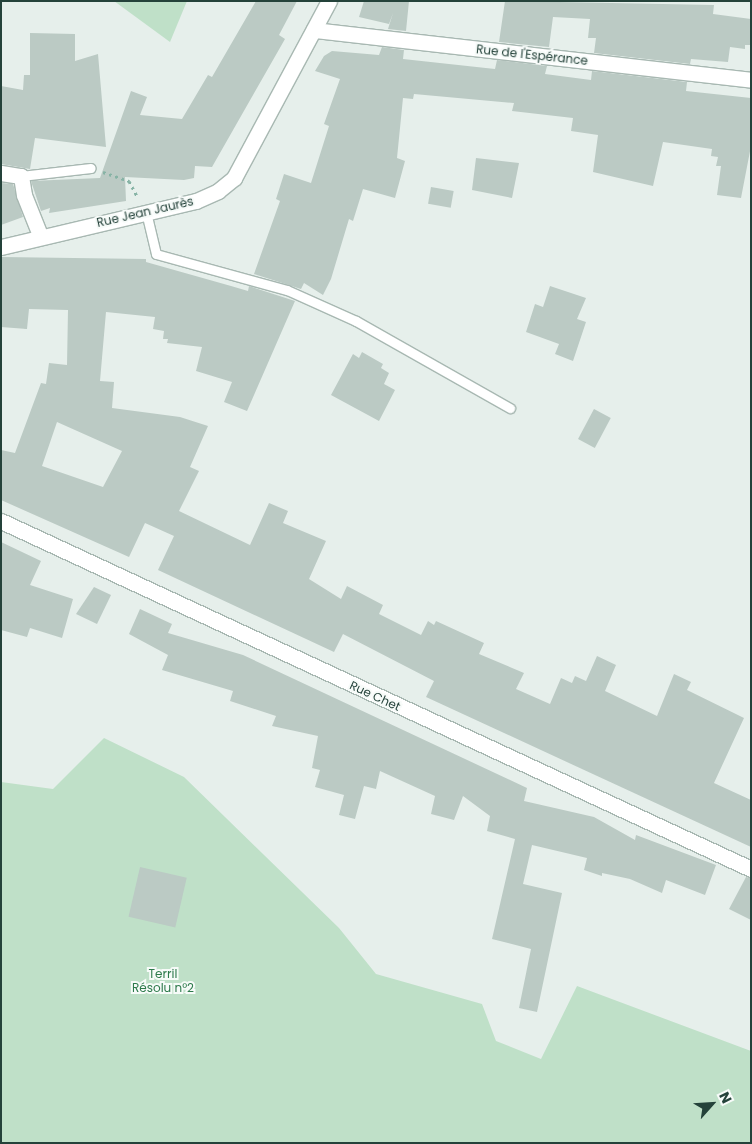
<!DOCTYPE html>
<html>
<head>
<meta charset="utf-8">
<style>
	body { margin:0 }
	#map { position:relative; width:752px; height:1144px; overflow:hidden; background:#e6efeb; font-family:Poppins,sans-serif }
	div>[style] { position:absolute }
	.green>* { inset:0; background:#bfe0c8 }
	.building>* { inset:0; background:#bbcac4; transform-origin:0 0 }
	.path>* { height:3px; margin-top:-1.5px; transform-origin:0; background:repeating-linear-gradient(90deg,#86b3a5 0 2.5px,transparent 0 6.5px) }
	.roads { filter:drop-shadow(1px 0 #a8b8b2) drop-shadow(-1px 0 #a8b8b2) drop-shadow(0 1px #a8b8b2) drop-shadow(0 -1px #a8b8b2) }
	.lane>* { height:9px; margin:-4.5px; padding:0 4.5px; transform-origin:4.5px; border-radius:4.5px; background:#fff }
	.street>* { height:15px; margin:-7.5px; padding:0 7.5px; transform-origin:7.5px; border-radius:7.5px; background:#fff }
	span { translate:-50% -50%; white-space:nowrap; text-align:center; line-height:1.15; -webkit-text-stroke:4px #f7fbf9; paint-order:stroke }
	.street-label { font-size:12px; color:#24423a }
	.park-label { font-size:12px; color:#2d7a4b }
	.frame { position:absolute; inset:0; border:2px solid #24423a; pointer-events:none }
	.north { position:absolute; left:687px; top:1079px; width:50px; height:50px; -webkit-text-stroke:4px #f7fbf9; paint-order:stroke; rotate:64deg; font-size:14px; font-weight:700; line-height:20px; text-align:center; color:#24423a }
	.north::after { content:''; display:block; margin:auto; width:18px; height:22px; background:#24423a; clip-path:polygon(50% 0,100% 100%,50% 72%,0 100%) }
</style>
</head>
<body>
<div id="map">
	<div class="green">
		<i style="clip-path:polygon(114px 1px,187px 1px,170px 42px)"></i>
		<i style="clip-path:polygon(104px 738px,184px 777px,339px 928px,376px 974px,482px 1004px,496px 1041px,541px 1059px,577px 986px,751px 1051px,751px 1143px,1px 1143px,1px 782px,53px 789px)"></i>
	</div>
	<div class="building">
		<i style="clip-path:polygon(256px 1px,297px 1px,279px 35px,285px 39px,212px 167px,195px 166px,194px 178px,184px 180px,125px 177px,126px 201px,49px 213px,50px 208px,41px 211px,31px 181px,100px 178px,131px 91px,147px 97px,140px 115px,182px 119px,208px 75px,212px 77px)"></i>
		<i style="clip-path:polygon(364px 1px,409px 1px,406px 31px,388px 29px,393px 13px,389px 24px,359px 17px)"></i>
		<i style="clip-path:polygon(505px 1px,714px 5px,713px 14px,751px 19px,751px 45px,745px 45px,745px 49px,730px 47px,728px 62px,691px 59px,690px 64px,594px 53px,596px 38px,588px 38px,590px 19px,553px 17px,549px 47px,499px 42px)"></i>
		<i style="clip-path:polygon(30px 33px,75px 34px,75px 61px,98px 54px,106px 147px,35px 138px,30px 169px,1px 164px,1px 86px,23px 90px,24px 75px,30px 75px)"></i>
		<i style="clip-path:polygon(382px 47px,404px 50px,403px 59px,495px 69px,497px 60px,547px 66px,545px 74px,591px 80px,592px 71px,687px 82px,686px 91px,751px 98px,751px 146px,741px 198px,717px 195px,721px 166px,716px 166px,718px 157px,711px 156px,712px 149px,663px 142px,653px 186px,593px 172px,598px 135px,571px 131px,573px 118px,512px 111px,514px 103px,414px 94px,413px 99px,403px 98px,397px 158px,405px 161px,395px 198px,363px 189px,353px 221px,349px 219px,331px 279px,323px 295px,304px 283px,301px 289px,254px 274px,280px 201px,276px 199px,284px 174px,311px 183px,329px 126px,324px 124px,340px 79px,315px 71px,324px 56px,332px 51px,379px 55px)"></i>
		<i style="clip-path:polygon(476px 158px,519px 163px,512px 198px,472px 190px)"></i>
		<i style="clip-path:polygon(1px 183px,13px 184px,23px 217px,1px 225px)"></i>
		<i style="left:431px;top:187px;width:23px;height:17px;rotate:10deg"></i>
		<i style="clip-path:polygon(evenodd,2px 257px,146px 259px,146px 262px,231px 286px,248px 291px,249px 286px,295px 301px,247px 411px,224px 402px,232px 382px,196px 371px,202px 347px,167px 343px,168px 339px,163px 339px,164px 331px,153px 329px,155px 317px,106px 312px,100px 381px,114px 382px,112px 408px,180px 417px,208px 426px,190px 467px,199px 471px,179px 511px,250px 545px,269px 503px,288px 511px,283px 523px,326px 541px,309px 579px,341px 599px,347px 586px,383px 605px,379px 614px,421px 635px,428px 621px,434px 625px,436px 621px,484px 643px,479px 654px,524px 673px,516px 689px,550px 704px,561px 678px,572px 683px,575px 676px,586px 681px,597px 656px,616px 665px,605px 691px,657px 716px,674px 674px,691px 682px,687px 690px,744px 718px,714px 783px,751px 800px,751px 847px,426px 697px,434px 681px,343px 634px,334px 652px,158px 570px,174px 536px,145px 523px,129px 557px,1px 500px,1px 450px,15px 453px,41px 383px,46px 384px,49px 363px,67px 365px,68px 310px,29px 309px,27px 329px,1px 327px,2px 257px,57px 422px,122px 451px,103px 487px,42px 466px,57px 422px)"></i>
		<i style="clip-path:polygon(550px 286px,586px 298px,577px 319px,586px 322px,573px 361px,555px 354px,559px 344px,526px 332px,535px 304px,543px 307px)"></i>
		<i style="clip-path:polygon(362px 352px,383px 364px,381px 368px,389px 373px,384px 384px,395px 390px,379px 421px,331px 395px,353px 354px,359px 358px)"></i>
		<i style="left:594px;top:409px;width:19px;height:34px;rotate:28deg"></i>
		<i style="clip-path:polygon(1px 542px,41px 561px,30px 585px,73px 599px,62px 638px,30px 628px,27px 637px,1px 630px)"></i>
		<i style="clip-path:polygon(94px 587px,111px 595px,97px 624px,76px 614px)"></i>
		<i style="clip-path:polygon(140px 609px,172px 624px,168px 633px,243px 655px,527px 788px,524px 801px,594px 817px,635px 840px,636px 835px,716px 865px,705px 895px,666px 880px,662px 893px,630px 879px,602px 873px,602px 876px,584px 870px,587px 858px,532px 845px,523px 884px,562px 893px,537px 1012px,519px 1008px,531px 949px,492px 939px,515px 839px,487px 831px,490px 816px,463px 796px,454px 820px,431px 814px,435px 796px,380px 771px,376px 789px,364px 786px,355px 819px,339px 815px,344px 795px,315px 787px,320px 770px,312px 768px,318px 736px,272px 726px,276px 716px,230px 701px,233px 691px,162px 670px,168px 655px,129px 634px)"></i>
		<i style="left:140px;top:867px;width:48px;height:51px;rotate:13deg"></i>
		<i style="clip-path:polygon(746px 877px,751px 878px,751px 920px,729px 909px)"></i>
	</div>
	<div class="path">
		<i style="left:103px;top:172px;width:28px;rotate:19deg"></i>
		<i style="left:129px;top:181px;width:17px;rotate:62deg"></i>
	</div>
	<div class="roads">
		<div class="lane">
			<i style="left:21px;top:176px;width:70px;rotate:-6.5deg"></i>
			<i style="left:146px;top:212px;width:43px;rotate:76.6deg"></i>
			<i style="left:156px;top:254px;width:136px;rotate:15.4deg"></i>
			<i style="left:287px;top:290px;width:76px;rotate:24.2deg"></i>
			<i style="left:356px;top:321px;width:177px;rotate:29.5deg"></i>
		</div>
		<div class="street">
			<i style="left:314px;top:30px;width:440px;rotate:6.5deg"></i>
			<i style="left:1px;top:173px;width:20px;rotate:9deg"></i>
			<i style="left:21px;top:176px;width:19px;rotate:81deg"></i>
			<i style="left:24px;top:195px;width:43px;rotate:68.2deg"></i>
			<i style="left:1px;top:247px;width:200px;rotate:-13.3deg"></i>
			<i style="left:196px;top:201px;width:24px;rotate:-24deg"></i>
			<i style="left:218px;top:191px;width:21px;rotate:-39deg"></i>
			<i style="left:234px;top:178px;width:201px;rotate:-61.8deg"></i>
			<i style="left:1px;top:521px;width:827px;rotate:24.89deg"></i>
		</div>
	</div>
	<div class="street-label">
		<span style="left:532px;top:55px;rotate:6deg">Rue de l'Espérance</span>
		<span style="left:145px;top:212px;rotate:-13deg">Rue Jean Jaurès</span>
		<span style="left:375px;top:696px;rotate:25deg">Rue Chet</span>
	</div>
	<div class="park-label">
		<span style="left:163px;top:981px">Terril<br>Résolu n°2</span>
	</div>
	<div class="frame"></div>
	<div class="north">N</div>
</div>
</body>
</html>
